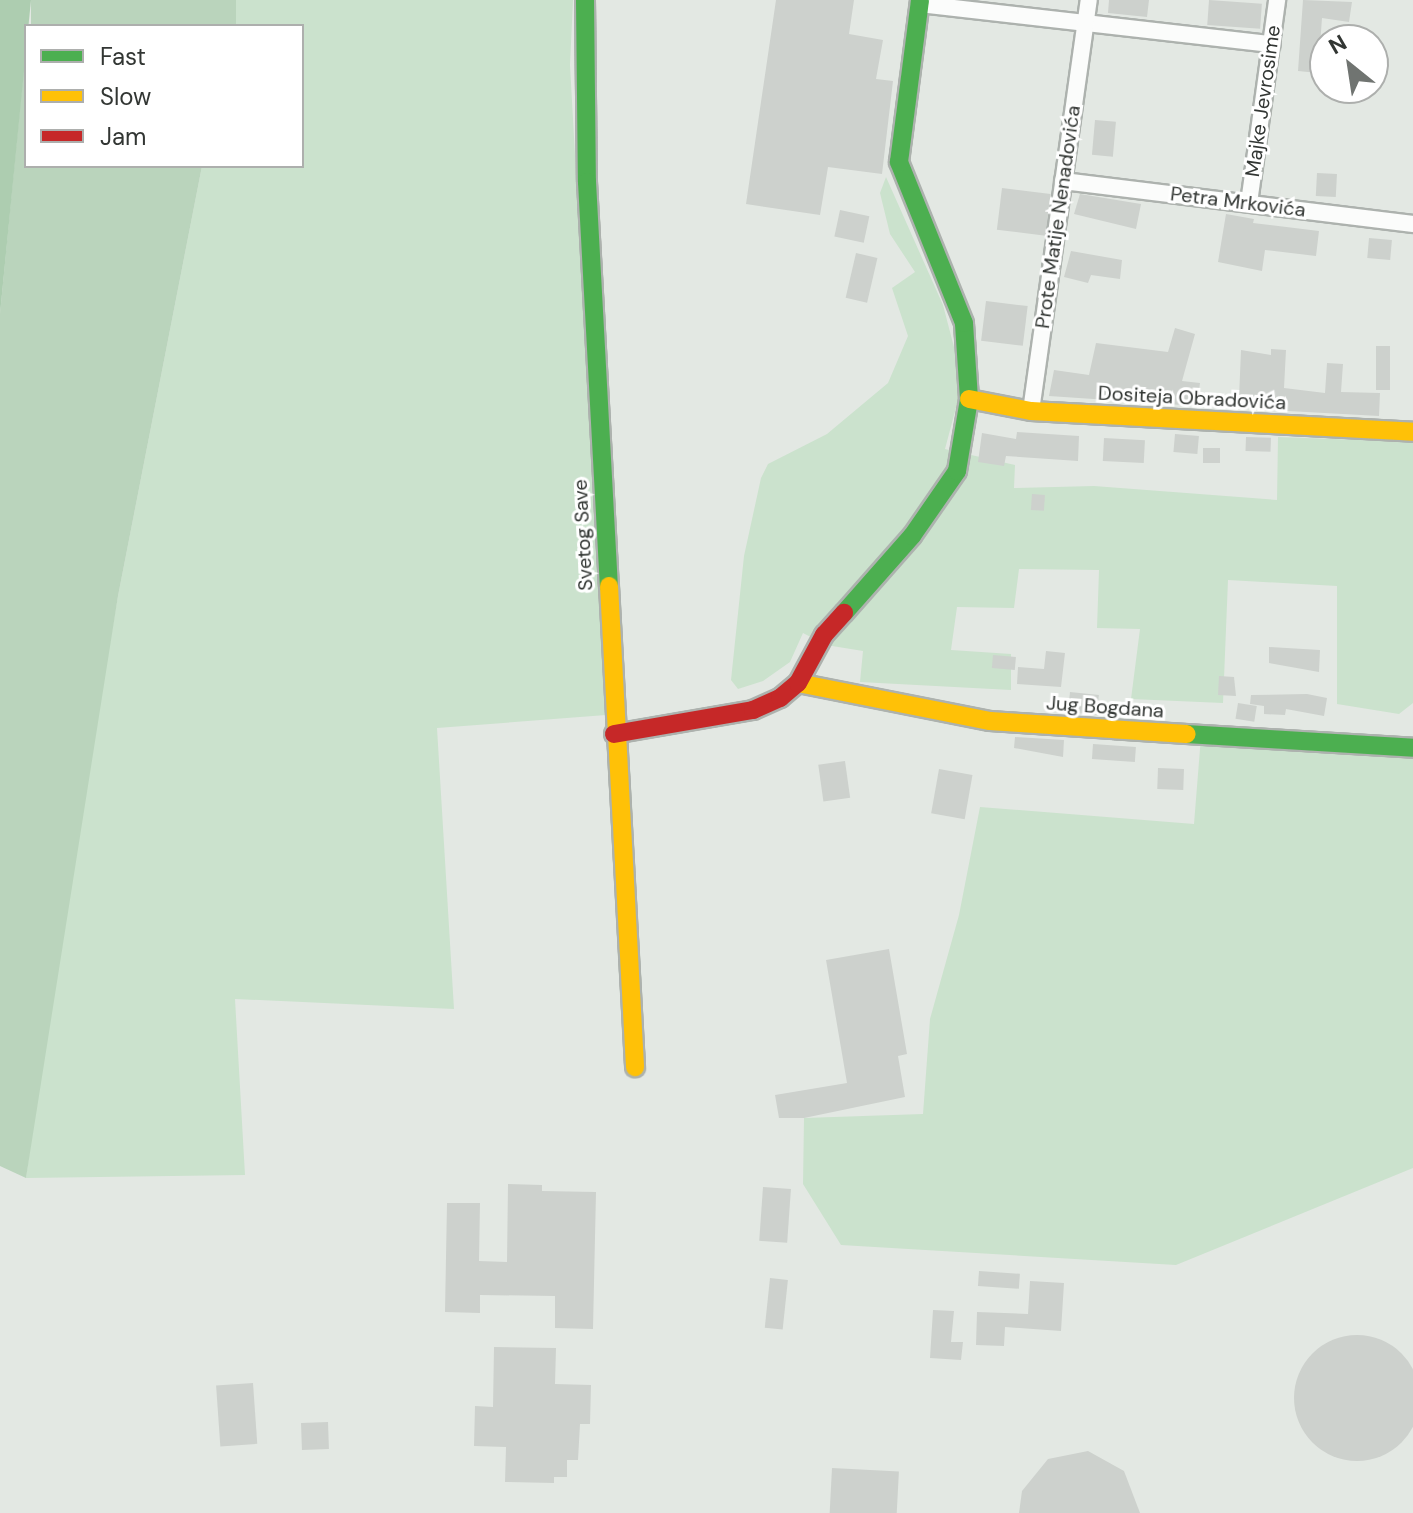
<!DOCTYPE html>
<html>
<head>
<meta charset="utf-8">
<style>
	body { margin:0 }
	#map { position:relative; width:1413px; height:1513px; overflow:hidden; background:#e3e8e3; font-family:"DM Sans",sans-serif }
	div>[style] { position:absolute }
	.green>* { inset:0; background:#cbe2cd }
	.forest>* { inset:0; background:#bad4bc; transform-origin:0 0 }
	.water>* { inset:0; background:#adcdb0 }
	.building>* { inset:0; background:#cdd1cd; transform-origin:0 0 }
	.round { border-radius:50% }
	.roads { filter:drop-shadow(2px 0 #adb2ae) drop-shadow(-2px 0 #adb2ae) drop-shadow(0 2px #adb2ae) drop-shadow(0 -2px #adb2ae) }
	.street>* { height:16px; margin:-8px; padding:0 8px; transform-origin:8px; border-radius:8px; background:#fbfcfb }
	.fast>* { height:18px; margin:-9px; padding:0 9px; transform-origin:9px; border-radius:9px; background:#4caf50 }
	.slow>* { height:18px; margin:-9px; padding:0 9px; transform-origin:9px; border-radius:9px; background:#ffc107 }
	.jam>* { height:18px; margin:-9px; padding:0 9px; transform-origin:9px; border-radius:9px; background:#c62828 }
	span { translate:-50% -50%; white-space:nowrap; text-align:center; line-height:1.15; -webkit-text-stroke:6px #fff; paint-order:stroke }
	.street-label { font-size:20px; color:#323633 }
	.legend { position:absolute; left:24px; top:24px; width:280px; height:144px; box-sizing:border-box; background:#fff; border:2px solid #adafad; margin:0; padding:10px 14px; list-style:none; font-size:24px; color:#323633 }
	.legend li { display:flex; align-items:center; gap:16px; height:40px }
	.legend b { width:40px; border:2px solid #adafad }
	.north { position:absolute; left:1309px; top:24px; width:80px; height:80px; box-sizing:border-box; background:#fff; border:2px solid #adafad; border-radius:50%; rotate:330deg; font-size:22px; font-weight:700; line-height:32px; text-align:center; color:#323633 }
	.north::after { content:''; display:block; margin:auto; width:28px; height:36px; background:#707471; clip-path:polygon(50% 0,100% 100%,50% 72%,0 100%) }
</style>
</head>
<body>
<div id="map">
	<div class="green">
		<i style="clip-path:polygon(236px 0,573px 0,570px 65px,606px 715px,437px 728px,454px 1009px,235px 999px,245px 1175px,26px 1178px,57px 949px,118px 596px,202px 166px,302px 166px,302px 26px,230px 26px)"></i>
		<i style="clip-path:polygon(886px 177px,943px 305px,955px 351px,958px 400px,945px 449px,1015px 465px,1014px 488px,1094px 486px,1277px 500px,1278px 437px,1413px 442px,1413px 703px,1399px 714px,1337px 704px,1337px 586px,1228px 580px,1223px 703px,1131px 699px,1140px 629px,1097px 628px,1099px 570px,1019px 569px,1014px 608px,957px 607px,951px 650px,1011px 654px,1011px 690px,860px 682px,863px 651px,826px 645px,803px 633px,790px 662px,763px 681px,738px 689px,731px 680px,744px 556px,761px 478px,768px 464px,827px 434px,888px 383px,908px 336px,892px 288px,915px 272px,890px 234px,880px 193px)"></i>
		<i style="clip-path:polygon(1202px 724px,1413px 739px,1413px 1168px,1176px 1265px,841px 1245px,803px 1184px,804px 1118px,923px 1114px,930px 1019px,959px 915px,980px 807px,1194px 824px)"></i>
	</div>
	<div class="forest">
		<i style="left:31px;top:0;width:205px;height:26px"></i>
		<i style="clip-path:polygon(26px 44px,26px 166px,202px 166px,118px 596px,26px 1178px,0 1166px,0 314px)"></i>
	</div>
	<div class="water">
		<i style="clip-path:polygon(0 0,31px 0,0 314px)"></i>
	</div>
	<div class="building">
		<i style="clip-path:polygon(776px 0,854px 0,849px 34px,883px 40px,876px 79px,893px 81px,882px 174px,828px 167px,820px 215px,746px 204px)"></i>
		<i style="clip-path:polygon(1109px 0,1149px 0,1147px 17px,1108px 13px)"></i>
		<i style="left:1209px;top:0;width:53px;height:25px;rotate:4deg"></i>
		<i style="clip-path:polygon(1303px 0,1352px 2px,1349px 22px,1322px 18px,1318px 73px,1298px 71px)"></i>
		<i style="left:1095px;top:120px;width:21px;height:35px;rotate:5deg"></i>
		<i style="left:1317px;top:173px;width:20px;height:23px;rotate:3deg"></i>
		<i style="left:1002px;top:188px;width:49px;height:42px;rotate:7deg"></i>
		<i style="clip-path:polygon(1080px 194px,1141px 204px,1136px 229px,1074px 214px)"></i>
		<i style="left:840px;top:210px;width:30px;height:27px;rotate:12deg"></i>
		<i style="clip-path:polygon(1226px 214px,1254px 219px,1253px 223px,1319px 231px,1316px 256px,1265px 250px,1262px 271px,1218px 262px)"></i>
		<i style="left:1369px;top:238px;width:23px;height:20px;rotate:5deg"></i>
		<i style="clip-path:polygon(1071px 251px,1122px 260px,1120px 279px,1091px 275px,1088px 283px,1064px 277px)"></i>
		<i style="left:856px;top:253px;width:22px;height:46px;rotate:13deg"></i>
		<i style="left:986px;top:301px;width:42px;height:40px;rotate:7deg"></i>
		<i style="clip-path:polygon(1175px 328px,1195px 334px,1182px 381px,1200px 383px,1197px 406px,1049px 396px,1054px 370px,1089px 375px,1096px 343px,1168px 352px)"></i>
		<i style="left:1376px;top:346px;width:14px;height:44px"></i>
		<i style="clip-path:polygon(1271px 349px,1286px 350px,1284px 388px,1325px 393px,1327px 363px,1343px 364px,1341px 392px,1380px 393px,1379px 416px,1270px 410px,1271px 400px,1239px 398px,1241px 350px,1271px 355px)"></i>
		<i style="clip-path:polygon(1017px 432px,1079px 436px,1078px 461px,1006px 456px,1004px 466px,978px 462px,982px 433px,1016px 439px)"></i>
		<i style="left:1175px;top:434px;width:24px;height:18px;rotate:5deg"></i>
		<i style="left:1246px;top:437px;width:25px;height:14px;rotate:2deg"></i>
		<i style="left:1104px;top:438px;width:41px;height:23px;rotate:3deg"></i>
		<i style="left:1203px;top:448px;width:17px;height:15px"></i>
		<i style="left:1032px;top:494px;width:13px;height:16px;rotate:4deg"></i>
		<i style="clip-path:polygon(1269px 647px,1320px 650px,1319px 672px,1269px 663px)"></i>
		<i style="clip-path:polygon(1046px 651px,1065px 653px,1061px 687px,1017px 684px,1018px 667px,1044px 669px)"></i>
		<i style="left:993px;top:655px;width:23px;height:13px;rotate:5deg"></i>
		<i style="clip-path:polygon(1219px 676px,1234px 677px,1236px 696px,1218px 695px)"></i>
		<i style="left:1070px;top:692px;width:29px;height:20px;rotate:6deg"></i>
		<i style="clip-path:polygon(1307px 694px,1327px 698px,1324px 716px,1286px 709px,1285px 715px,1264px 714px,1264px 706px,1250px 704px,1251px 695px)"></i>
		<i style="left:1238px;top:703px;width:19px;height:16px;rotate:9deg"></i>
		<i style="clip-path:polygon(1015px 737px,1064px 740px,1063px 757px,1014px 748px)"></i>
		<i style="left:1093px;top:744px;width:43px;height:15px;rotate:4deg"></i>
		<i style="left:845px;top:761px;width:37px;height:27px;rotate:82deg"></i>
		<i style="left:1158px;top:768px;width:26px;height:21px;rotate:2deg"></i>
		<i style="left:939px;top:769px;width:34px;height:45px;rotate:10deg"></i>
		<i style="clip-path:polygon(889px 949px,907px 1054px,898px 1056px,905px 1097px,804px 1118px,779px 1118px,775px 1095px,847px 1083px,826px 960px)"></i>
		<i style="clip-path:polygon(508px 1184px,542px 1185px,542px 1191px,596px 1192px,593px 1329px,555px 1328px,555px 1296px,480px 1295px,480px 1313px,445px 1312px,447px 1203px,480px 1203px,479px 1261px,507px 1262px)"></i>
		<i style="left:763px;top:1187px;width:28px;height:54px;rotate:4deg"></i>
		<i style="left:979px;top:1271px;width:41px;height:15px;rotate:4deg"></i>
		<i style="left:770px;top:1278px;width:18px;height:50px;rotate:6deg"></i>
		<i style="clip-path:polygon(1030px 1281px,1064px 1283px,1061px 1331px,1005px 1327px,1004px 1346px,976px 1345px,977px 1312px,1028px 1314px)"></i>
		<i style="clip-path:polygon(933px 1310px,954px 1311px,951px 1342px,963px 1342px,961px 1360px,930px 1358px)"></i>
		<i class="round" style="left:1294px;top:1335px;width:126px;height:126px"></i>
		<i style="clip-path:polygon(494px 1347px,556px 1348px,555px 1384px,591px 1385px,590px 1424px,580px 1424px,578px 1460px,567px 1460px,567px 1477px,554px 1477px,554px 1483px,505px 1482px,506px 1447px,474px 1446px,475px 1406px,493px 1407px)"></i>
		<i style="left:253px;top:1383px;width:61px;height:37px;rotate:86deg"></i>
		<i style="left:328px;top:1422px;width:27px;height:27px;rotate:88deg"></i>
		<i style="clip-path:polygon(1088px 1451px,1124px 1471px,1140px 1513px,1019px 1513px,1022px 1491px,1048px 1459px)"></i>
		<i style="left:832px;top:1468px;width:67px;height:45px;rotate:3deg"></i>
	</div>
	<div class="roads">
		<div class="street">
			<i style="left:919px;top:4px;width:355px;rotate:6.5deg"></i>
			<i style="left:1063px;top:181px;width:353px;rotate:7deg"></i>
			<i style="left:1249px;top:203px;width:205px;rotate:-82.1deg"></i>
			<i style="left:1031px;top:411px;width:415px;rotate:-82deg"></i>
		</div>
		<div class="fast">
			<i style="left:585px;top:0;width:182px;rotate:89.4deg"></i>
			<i style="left:587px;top:182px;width:405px;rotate:86.9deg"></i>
			<i style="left:844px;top:613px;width:103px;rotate:-48.6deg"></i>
			<i style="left:912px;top:536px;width:79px;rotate:-55.3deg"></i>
			<i style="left:957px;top:471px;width:73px;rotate:-80.5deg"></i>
			<i style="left:969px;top:399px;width:76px;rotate:-93.8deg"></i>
			<i style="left:964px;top:323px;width:174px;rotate:-112deg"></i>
			<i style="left:899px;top:162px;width:163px;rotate:-82.6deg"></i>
			<i style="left:1187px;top:734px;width:226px;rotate:3.5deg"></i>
		</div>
		<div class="slow">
			<i style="left:969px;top:399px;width:63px;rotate:11deg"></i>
			<i style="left:1031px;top:411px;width:383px;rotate:3.1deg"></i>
			<i style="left:609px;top:586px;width:482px;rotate:86.9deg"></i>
			<i style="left:798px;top:683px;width:196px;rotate:11.2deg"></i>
			<i style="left:990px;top:721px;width:197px;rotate:3.8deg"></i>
		</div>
		<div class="jam">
			<i style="left:614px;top:734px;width:141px;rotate:-9.8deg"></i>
			<i style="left:753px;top:710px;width:30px;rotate:-24deg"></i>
			<i style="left:780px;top:698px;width:23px;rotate:-40deg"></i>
			<i style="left:798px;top:683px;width:55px;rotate:-61.6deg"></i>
			<i style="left:824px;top:635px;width:30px;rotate:-48deg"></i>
		</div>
	</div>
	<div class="street-label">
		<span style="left:1263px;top:101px;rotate:-82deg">Majke Jevrosime</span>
		<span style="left:1238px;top:202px;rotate:7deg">Petra Mrkovića</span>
		<span style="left:1058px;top:217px;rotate:-82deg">Prote Matije Nenadovića</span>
		<span style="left:1192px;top:398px;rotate:3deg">Dositeja Obradovića</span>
		<span style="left:583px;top:535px;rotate:-93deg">Svetog Save</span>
		<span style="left:1105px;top:707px;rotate:4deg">Jug Bogdana</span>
	</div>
	<ul class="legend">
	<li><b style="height:10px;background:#4caf50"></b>Fast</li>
	<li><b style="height:10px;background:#ffc107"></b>Slow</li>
	<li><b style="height:10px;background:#c62828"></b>Jam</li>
	</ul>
	<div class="north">N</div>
</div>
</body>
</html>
